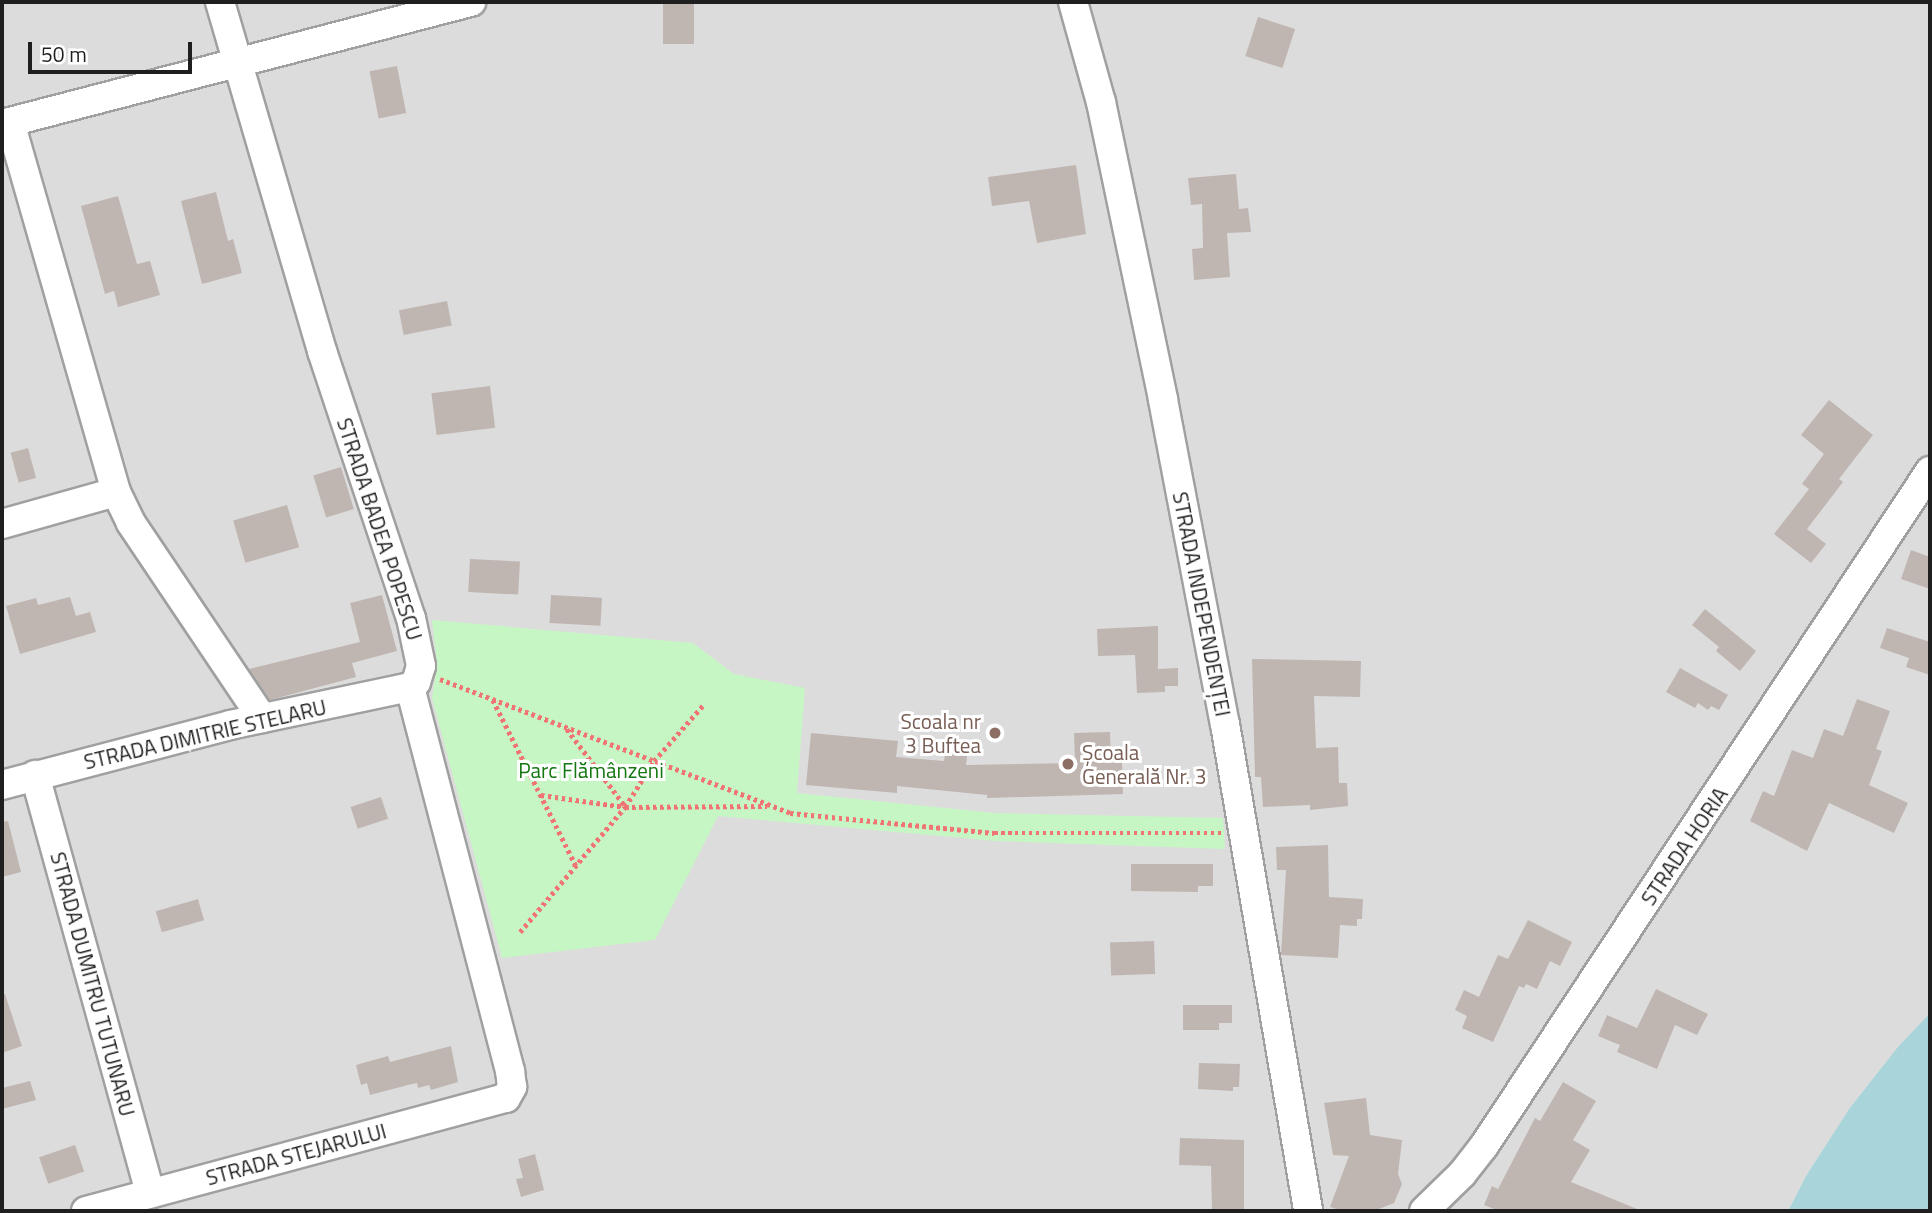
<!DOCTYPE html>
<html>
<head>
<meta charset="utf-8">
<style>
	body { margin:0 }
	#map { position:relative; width:1932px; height:1213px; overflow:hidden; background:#efebe6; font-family:"Titillium Web",sans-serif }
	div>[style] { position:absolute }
	.residential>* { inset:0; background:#dddcdc }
	.park>* { inset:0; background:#c7f6c5 }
	.water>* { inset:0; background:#a9d4da }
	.building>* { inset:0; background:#bfb6b2; transform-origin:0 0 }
	.path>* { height:4.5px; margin-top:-2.25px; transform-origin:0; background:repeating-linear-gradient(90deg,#f17475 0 3.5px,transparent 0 7px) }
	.roads { filter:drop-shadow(2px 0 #a0a0a0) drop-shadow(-2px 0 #a0a0a0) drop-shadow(0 2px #a0a0a0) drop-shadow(0 -2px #a0a0a0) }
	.minor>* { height:28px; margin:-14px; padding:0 14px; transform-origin:14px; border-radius:14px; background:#fff }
	.dots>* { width:19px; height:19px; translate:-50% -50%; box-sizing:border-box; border:4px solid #fff; border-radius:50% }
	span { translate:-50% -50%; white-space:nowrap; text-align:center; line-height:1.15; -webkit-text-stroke:6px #fff; paint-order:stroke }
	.street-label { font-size:21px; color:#1f1f1f }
	.education-label { font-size:21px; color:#785e54 }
	.right { translate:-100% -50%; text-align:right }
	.left { translate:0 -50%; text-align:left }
	.park-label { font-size:21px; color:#157712 }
	.frame { position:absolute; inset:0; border:4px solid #1f1f1f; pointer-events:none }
	.scale { position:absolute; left:28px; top:42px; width:164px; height:32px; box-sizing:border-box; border:4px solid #1f1f1f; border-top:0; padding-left:9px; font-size:21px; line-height:24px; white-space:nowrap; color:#1f1f1f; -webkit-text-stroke:5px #fff; paint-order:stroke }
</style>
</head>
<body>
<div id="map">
	<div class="residential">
		<i style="clip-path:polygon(2px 2px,1930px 2px,1930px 1013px,1897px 1048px,1849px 1109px,1806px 1176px,1788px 1211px,2px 1211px)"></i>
	</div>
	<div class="park">
		<i style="clip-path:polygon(432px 620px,693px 643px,734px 674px,805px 688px,797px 793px,995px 813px,1223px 818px,1225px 849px,996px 841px,718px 816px,655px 940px,502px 958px,432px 698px,437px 663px)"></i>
	</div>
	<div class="water">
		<i style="clip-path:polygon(1930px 1013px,1930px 1211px,1788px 1211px,1806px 1176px,1849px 1109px,1897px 1048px)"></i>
	</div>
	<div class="building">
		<i style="left:663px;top:2px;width:31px;height:42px"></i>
		<i style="left:1258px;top:17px;width:39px;height:41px;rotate:18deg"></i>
		<i style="left:397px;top:66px;width:48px;height:28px;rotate:79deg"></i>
		<i style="clip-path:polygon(1076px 165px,1086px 234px,1037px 243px,1029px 201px,992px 206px,988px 177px)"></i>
		<i style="clip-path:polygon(1236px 174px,1239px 209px,1248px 208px,1251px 232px,1227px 233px,1230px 277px,1194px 280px,1192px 249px,1203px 248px,1202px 204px,1191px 205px,1188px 178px)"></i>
		<i style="clip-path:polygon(216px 192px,228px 241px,233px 239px,242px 273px,202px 284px,181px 201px)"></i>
		<i style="clip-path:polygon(118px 196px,137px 264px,150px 261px,160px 295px,118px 307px,114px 291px,105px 294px,81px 206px)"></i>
		<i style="left:447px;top:301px;width:25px;height:49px;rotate:79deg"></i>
		<i style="left:490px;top:386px;width:42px;height:59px;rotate:83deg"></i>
		<i style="clip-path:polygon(1829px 400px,1873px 435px,1839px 479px,1843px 482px,1807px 529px,1826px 544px,1811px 563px,1774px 534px,1809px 489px,1802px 484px,1824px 454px,1801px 435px)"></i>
		<i style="left:28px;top:448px;width:31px;height:18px;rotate:75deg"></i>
		<i style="left:341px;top:467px;width:44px;height:29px;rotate:73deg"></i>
		<i style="left:287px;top:505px;width:44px;height:56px;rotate:74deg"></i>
		<i style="clip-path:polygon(1911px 550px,1930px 557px,1930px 589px,1901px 579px)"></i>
		<i style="left:470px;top:559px;width:50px;height:33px;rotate:3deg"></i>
		<i style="clip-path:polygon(382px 595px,397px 651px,352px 663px,356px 677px,270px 700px,249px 669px,360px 642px,350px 603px)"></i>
		<i style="left:551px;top:595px;width:51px;height:28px;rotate:3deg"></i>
		<i style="clip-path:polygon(70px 597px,76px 616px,90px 612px,96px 632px,20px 654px,6px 606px,36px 598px,38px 605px)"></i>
		<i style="clip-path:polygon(1705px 609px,1756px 651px,1740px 671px,1716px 651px,1719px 647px,1692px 625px)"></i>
		<i style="clip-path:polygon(1158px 626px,1158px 669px,1178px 668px,1178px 686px,1165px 686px,1165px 692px,1137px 693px,1135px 655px,1098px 656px,1097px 629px)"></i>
		<i style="clip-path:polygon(1887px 628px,1930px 642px,1930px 675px,1906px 667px,1909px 658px,1880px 648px)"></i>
		<i style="clip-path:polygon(1252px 659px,1361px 661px,1360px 697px,1314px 696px,1316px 748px,1338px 747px,1339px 783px,1347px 783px,1348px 806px,1310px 810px,1310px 805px,1263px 807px,1261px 777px,1255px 777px)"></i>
		<i style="clip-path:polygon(1680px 668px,1728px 695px,1719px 710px,1711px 706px,1708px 710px,1698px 703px,1695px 708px,1666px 692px)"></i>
		<i style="clip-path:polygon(1857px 699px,1890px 711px,1876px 749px,1882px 751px,1869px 785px,1908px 803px,1894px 833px,1829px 803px,1807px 851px,1750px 821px,1763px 791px,1774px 796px,1792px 750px,1813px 758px,1824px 729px,1843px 736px)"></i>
		<i style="clip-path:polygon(1110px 732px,1111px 763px,1122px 763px,1123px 794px,987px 798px,987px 795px,897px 786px,897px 793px,806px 785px,811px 733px,898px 741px,896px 757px,944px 761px,945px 754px,967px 756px,966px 765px,1075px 763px,1074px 733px)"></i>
		<i style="left:381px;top:797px;width:23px;height:32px;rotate:72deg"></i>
		<i style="clip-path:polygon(8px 821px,21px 872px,2px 877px,2px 822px)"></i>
		<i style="clip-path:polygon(1328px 845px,1329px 897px,1363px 899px,1362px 919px,1357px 919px,1357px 926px,1340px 925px,1338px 958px,1281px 955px,1286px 870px,1277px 870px,1276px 847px)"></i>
		<i style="clip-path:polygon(1131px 864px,1213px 864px,1213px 886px,1198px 886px,1198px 892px,1131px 891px)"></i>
		<i style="left:198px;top:899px;width:22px;height:44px;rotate:74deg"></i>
		<i style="clip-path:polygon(1528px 920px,1572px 942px,1560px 966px,1550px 961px,1537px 989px,1526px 984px,1524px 988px,1519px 986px,1493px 1042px,1462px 1028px,1467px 1016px,1455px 1010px,1464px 990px,1479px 997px,1498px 955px,1508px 959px)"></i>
		<i style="left:1154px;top:941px;width:33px;height:44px;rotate:88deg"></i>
		<i style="clip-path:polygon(1656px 989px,1708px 1014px,1697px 1035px,1675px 1025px,1657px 1069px,1617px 1052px,1620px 1045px,1598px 1036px,1607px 1015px,1637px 1028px)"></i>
		<i style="clip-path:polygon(2px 994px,5px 994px,22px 1046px,2px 1053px)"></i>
		<i style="clip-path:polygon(1183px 1005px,1232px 1005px,1232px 1023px,1219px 1023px,1219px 1030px,1183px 1030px)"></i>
		<i style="clip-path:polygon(451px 1046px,458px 1082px,431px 1090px,429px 1085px,418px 1088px,417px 1083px,408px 1085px,370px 1095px,367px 1083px,361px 1085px,356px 1065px,388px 1056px,390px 1062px)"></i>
		<i style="clip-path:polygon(1199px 1063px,1240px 1064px,1239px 1087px,1233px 1087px,1233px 1091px,1198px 1089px)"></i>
		<i style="clip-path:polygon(30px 1081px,36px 1100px,2px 1109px,2px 1088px)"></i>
		<i style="clip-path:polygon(1563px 1082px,1596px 1101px,1573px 1140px,1590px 1150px,1571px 1182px,1642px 1211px,1499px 1211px,1484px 1205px,1492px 1186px,1498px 1189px,1535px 1118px,1540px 1121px)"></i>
		<i style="clip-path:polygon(1366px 1098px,1370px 1135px,1402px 1140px,1398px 1174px,1402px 1184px,1394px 1203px,1374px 1211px,1343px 1211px,1330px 1207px,1349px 1156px,1333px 1155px,1324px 1103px)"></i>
		<i style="clip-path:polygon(1180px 1138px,1244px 1140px,1244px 1211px,1212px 1211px,1211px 1166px,1179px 1165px)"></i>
		<i style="left:75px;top:1145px;width:28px;height:38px;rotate:71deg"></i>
		<i style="clip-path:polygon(535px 1154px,544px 1190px,521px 1197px,516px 1179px,523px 1178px,518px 1159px)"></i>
	</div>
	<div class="path">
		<i style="left:440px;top:679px;width:375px;rotate:20.9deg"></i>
		<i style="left:790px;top:813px;width:205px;rotate:5.6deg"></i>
		<i style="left:994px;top:833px;width:227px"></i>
		<i style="left:493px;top:700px;width:186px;rotate:63.4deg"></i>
		<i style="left:567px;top:729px;width:96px;rotate:53deg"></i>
		<i style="left:541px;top:795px;width:85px;rotate:8.1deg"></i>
		<i style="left:625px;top:807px;width:142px;rotate:-0.4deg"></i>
		<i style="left:520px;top:932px;width:163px;rotate:-50deg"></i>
		<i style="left:625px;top:807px;width:54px;rotate:-57.8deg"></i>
		<i style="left:654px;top:761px;width:76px;rotate:-48.7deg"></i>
	</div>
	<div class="roads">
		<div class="minor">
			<i style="left:220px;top:2px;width:364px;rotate:73.7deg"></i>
			<i style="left:322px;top:351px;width:281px;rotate:71.6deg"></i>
			<i style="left:411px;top:618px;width:49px;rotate:78.2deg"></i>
			<i style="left:421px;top:666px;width:17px;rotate:107deg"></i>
			<i style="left:416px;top:682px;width:8px;rotate:140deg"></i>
			<i style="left:1073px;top:2px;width:104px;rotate:74.4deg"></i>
			<i style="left:1101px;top:102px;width:304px;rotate:78.2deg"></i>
			<i style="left:1163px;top:400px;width:330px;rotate:79.2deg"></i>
			<i style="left:1225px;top:724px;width:494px;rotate:80.3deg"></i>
			<i style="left:10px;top:122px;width:385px;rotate:74deg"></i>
			<i style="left:116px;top:492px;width:34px;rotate:64deg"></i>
			<i style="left:131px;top:523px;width:235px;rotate:56.1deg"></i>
			<i style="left:2px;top:124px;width:485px;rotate:-14.6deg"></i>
			<i style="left:2px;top:524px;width:118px;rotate:-15.7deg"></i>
			<i style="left:35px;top:775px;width:434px;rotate:74.6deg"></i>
			<i style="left:2px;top:785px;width:236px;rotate:-14.7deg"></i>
			<i style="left:230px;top:725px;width:184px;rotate:-11.9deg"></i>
			<i style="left:86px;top:1211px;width:435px;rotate:-15.1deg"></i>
			<i style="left:506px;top:1098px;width:13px;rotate:-61deg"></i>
			<i style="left:512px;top:1087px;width:16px;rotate:-97deg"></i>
			<i style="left:510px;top:1071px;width:397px;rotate:-104.6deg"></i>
			<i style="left:1424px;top:1211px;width:53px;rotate:-44.2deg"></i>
			<i style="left:1462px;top:1174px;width:36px;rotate:-52deg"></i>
			<i style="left:1484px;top:1146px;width:809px;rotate:-56.55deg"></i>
		</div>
	</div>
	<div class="dots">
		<i style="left:995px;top:733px;background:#8d6e63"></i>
		<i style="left:1068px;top:764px;background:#8d6e63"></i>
	</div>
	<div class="street-label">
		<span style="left:380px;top:529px;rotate:72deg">STRADA BADEA POPESCU</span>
		<span style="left:1202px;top:604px;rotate:79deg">STRADA INDEPENDENȚEI</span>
		<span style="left:205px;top:734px;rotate:-13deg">STRADA DIMITRIE STELARU</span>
		<span style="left:1684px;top:846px;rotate:-56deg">STRADA HORIA</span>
		<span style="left:93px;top:984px;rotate:75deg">STRADA DUMITRU TUTUNARU</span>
		<span style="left:296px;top:1154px;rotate:-15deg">STRADA STEJARULUI</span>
	</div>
	<div class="education-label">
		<span class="right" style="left:981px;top:733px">Scoala nr<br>3 Buftea</span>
		<span class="left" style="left:1082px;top:764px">Școala<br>Generală Nr. 3</span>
	</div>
	<div class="park-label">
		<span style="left:591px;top:770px">Parc Flămânzeni</span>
	</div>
	<div class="frame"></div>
	<div class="scale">50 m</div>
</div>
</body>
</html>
